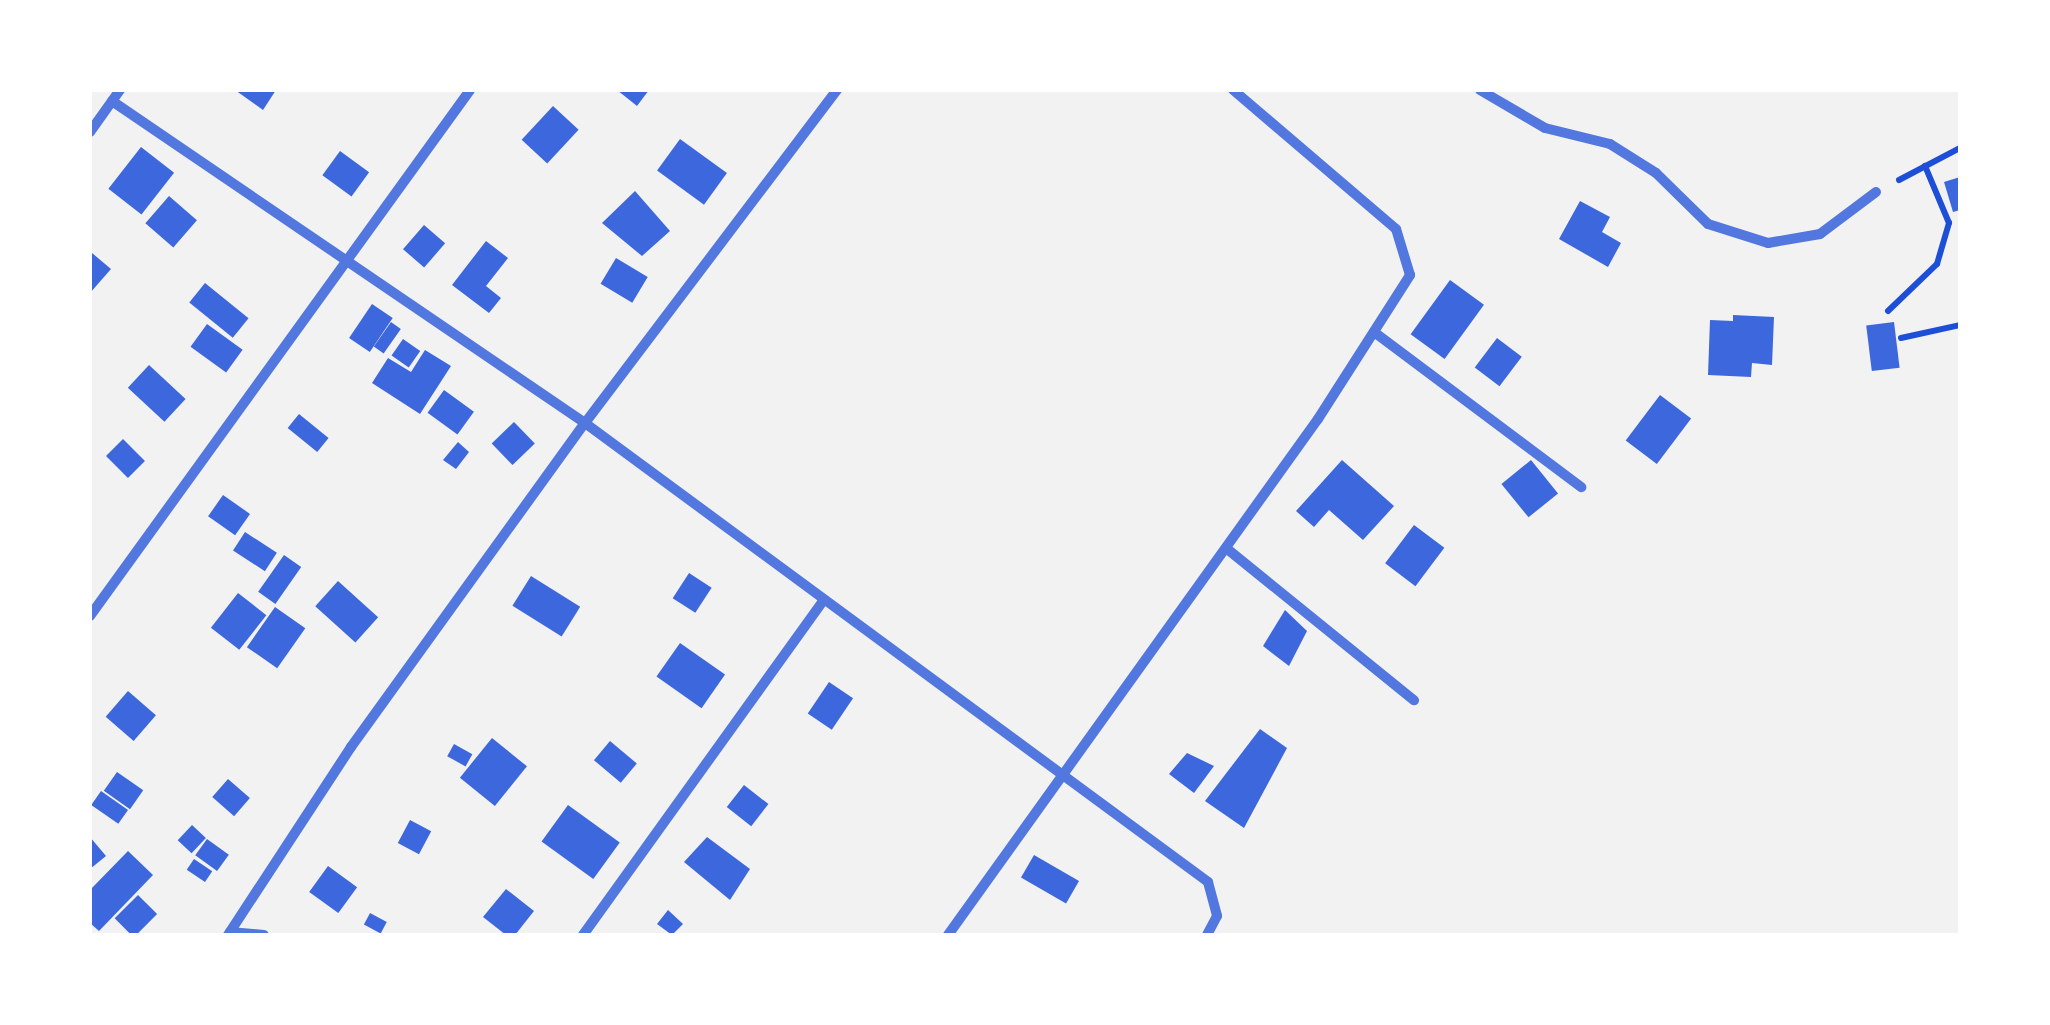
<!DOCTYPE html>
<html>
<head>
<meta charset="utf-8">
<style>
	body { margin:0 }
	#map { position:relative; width:2050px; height:1025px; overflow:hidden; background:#f2f2f2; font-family:"PT Sans Narrow",sans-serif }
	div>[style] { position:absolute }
	.building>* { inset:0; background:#3d67dc; transform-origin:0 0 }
	.path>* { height:6px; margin:-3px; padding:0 3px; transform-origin:3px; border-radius:3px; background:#1d4ed8 }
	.minor>* { height:10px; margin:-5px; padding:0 5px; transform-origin:5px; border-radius:5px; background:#5277de }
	span { translate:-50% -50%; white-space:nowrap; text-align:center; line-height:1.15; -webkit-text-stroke:8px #fff; paint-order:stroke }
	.frame { position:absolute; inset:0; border:92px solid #fff; pointer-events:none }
</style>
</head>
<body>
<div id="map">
	<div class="building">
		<i style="clip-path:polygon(235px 90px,276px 90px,263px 110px)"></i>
		<i style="clip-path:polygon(617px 90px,649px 90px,637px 106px)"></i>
		<i style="left:553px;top:106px;width:35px;height:46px;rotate:43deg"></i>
		<i style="left:680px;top:139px;width:58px;height:39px;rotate:36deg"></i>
		<i style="left:141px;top:147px;width:42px;height:53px;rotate:38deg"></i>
		<i style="left:340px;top:151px;width:36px;height:30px;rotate:36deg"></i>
		<i style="clip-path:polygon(1960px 177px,1960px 210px,1953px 212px,1944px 182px)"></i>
		<i style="clip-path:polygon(635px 191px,670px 231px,642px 256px,602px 223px)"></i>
		<i style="left:169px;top:196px;width:37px;height:36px;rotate:41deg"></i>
		<i style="clip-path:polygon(1580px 201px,1610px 217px,1602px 232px,1621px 243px,1608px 267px,1559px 239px)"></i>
		<i style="left:424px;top:225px;width:28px;height:32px;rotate:41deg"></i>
		<i style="clip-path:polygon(486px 241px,508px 258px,486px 286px,501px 298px,489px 313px,452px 285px)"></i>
		<i style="clip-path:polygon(92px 253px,111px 269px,90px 293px,90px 255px)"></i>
		<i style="left:616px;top:258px;width:37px;height:30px;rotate:31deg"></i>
		<i style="left:1450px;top:280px;width:42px;height:67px;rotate:36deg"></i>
		<i style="left:205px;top:283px;width:56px;height:25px;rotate:39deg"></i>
		<i style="left:372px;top:304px;width:25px;height:41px;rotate:34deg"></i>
		<i style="clip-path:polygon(1733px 315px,1774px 317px,1772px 365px,1752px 363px,1751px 377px,1708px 375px,1710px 320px,1733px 321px)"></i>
		<i style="left:391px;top:322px;width:12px;height:30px;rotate:35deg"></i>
		<i style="left:1894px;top:322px;width:46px;height:28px;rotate:83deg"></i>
		<i style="left:207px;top:324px;width:44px;height:28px;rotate:36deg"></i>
		<i style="left:1497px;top:338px;width:31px;height:37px;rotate:37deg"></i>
		<i style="left:403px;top:339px;width:21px;height:20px;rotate:35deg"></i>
		<i style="clip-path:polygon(425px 350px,451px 366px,420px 414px,372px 383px,388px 358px,411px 372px)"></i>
		<i style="left:149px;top:365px;width:50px;height:31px;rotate:43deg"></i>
		<i style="left:444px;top:390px;width:37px;height:28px;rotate:36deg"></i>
		<i style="left:1660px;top:395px;width:39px;height:57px;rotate:37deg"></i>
		<i style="left:299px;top:414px;width:38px;height:18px;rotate:39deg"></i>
		<i style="left:514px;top:422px;width:30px;height:31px;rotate:46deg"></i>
		<i style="left:123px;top:439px;width:31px;height:24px;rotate:45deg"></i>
		<i style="clip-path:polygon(458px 442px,469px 452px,456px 469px,443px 460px)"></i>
		<i style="clip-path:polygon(1342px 460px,1394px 506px,1363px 540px,1329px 510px,1314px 527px,1296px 511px)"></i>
		<i style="left:1531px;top:460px;width:43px;height:38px;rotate:51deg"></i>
		<i style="left:223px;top:495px;width:33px;height:26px;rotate:35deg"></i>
		<i style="left:1414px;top:525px;width:38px;height:48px;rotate:37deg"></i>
		<i style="left:245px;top:532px;width:38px;height:22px;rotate:33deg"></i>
		<i style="left:284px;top:555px;width:21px;height:45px;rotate:35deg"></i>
		<i style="left:689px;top:573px;width:27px;height:30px;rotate:33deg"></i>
		<i style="left:531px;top:576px;width:58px;height:35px;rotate:32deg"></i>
		<i style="left:338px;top:581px;width:54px;height:34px;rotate:42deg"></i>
		<i style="left:238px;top:593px;width:36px;height:44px;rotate:38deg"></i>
		<i style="left:275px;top:607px;width:37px;height:49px;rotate:35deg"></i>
		<i style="clip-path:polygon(1285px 610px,1307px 631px,1289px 666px,1263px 646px)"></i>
		<i style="left:680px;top:643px;width:55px;height:41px;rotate:35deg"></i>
		<i style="left:829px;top:682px;width:29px;height:38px;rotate:34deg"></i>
		<i style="left:128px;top:691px;width:37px;height:34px;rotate:41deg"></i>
		<i style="clip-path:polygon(1260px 729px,1287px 748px,1244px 828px,1205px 801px)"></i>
		<i style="left:492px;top:738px;width:45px;height:51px;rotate:39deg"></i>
		<i style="left:610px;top:741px;width:35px;height:25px;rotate:40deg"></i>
		<i style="left:454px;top:744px;width:21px;height:14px;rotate:29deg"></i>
		<i style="clip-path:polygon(1187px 753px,1214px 766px,1194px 793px,1169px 774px)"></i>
		<i style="left:117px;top:772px;width:32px;height:23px;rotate:35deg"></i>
		<i style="left:228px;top:779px;width:29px;height:24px;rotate:41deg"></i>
		<i style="left:744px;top:785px;width:31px;height:28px;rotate:38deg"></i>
		<i style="left:101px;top:791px;width:33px;height:17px;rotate:35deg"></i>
		<i style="left:568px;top:805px;width:64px;height:45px;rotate:36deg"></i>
		<i style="left:410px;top:820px;width:24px;height:26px;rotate:28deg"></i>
		<i style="left:192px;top:825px;width:19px;height:21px;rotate:43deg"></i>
		<i style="clip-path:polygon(90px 837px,106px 856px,90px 869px)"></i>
		<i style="clip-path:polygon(707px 837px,750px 869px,730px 900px,684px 862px)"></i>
		<i style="left:207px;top:839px;width:27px;height:20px;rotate:36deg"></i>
		<i style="clip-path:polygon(128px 851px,153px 875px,99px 931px,90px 923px,90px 890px)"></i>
		<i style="left:1034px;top:855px;width:52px;height:26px;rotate:30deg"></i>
		<i style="left:194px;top:859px;width:22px;height:13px;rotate:34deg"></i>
		<i style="left:328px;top:866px;width:36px;height:32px;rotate:36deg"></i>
		<i style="clip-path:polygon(506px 889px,534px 911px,515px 935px,506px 935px,483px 917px)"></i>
		<i style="left:138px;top:895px;width:27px;height:33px;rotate:45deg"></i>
		<i style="clip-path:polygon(668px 910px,683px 924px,672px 935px,657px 924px)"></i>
		<i style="left:370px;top:913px;width:19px;height:13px;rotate:28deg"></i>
	</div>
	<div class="path">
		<i style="left:1899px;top:180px;width:69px;rotate:-27.7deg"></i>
		<i style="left:1888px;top:311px;width:68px;rotate:-43.8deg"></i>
		<i style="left:1937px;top:264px;width:43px;rotate:-73.7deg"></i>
		<i style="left:1949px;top:223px;width:62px;rotate:-112.8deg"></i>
		<i style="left:1901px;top:338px;width:60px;rotate:-12.4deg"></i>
	</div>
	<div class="minor">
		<i style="left:1480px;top:90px;width:75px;rotate:30.3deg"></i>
		<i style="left:1545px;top:128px;width:67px;rotate:13.8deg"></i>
		<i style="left:1610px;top:144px;width:54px;rotate:32.2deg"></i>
		<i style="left:1656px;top:173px;width:73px;rotate:44.4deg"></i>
		<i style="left:1708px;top:224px;width:63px;rotate:17.6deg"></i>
		<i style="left:1768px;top:243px;width:53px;rotate:-9.8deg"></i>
		<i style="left:1820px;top:234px;width:70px;rotate:-36.9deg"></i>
		<i style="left:112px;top:101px;width:572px;rotate:34.25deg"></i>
		<i style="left:585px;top:423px;width:774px;rotate:36.38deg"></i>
		<i style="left:1208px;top:882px;width:35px;rotate:75deg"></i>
		<i style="left:1217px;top:916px;width:21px;rotate:118deg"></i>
		<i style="left:90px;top:132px;width:52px;rotate:-54.5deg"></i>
		<i style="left:1374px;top:332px;width:259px;rotate:36.8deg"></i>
		<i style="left:1226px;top:548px;width:242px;rotate:39deg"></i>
		<i style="left:90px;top:616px;width:649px;rotate:-54.15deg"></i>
		<i style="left:230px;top:932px;width:34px;rotate:5deg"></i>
		<i style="left:228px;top:935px;width:225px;rotate:-56.8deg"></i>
		<i style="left:351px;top:747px;width:400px;rotate:-54.2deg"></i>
		<i style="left:585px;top:423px;width:418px;rotate:-52.9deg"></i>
		<i style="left:583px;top:935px;width:413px;rotate:-54.3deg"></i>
		<i style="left:948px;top:935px;width:635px;rotate:-54.36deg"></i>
		<i style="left:1318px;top:419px;width:171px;rotate:-57.4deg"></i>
		<i style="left:1410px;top:275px;width:48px;rotate:-106.9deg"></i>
		<i style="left:1396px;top:229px;width:214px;rotate:-139.5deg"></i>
	</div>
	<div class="frame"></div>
</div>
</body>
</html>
